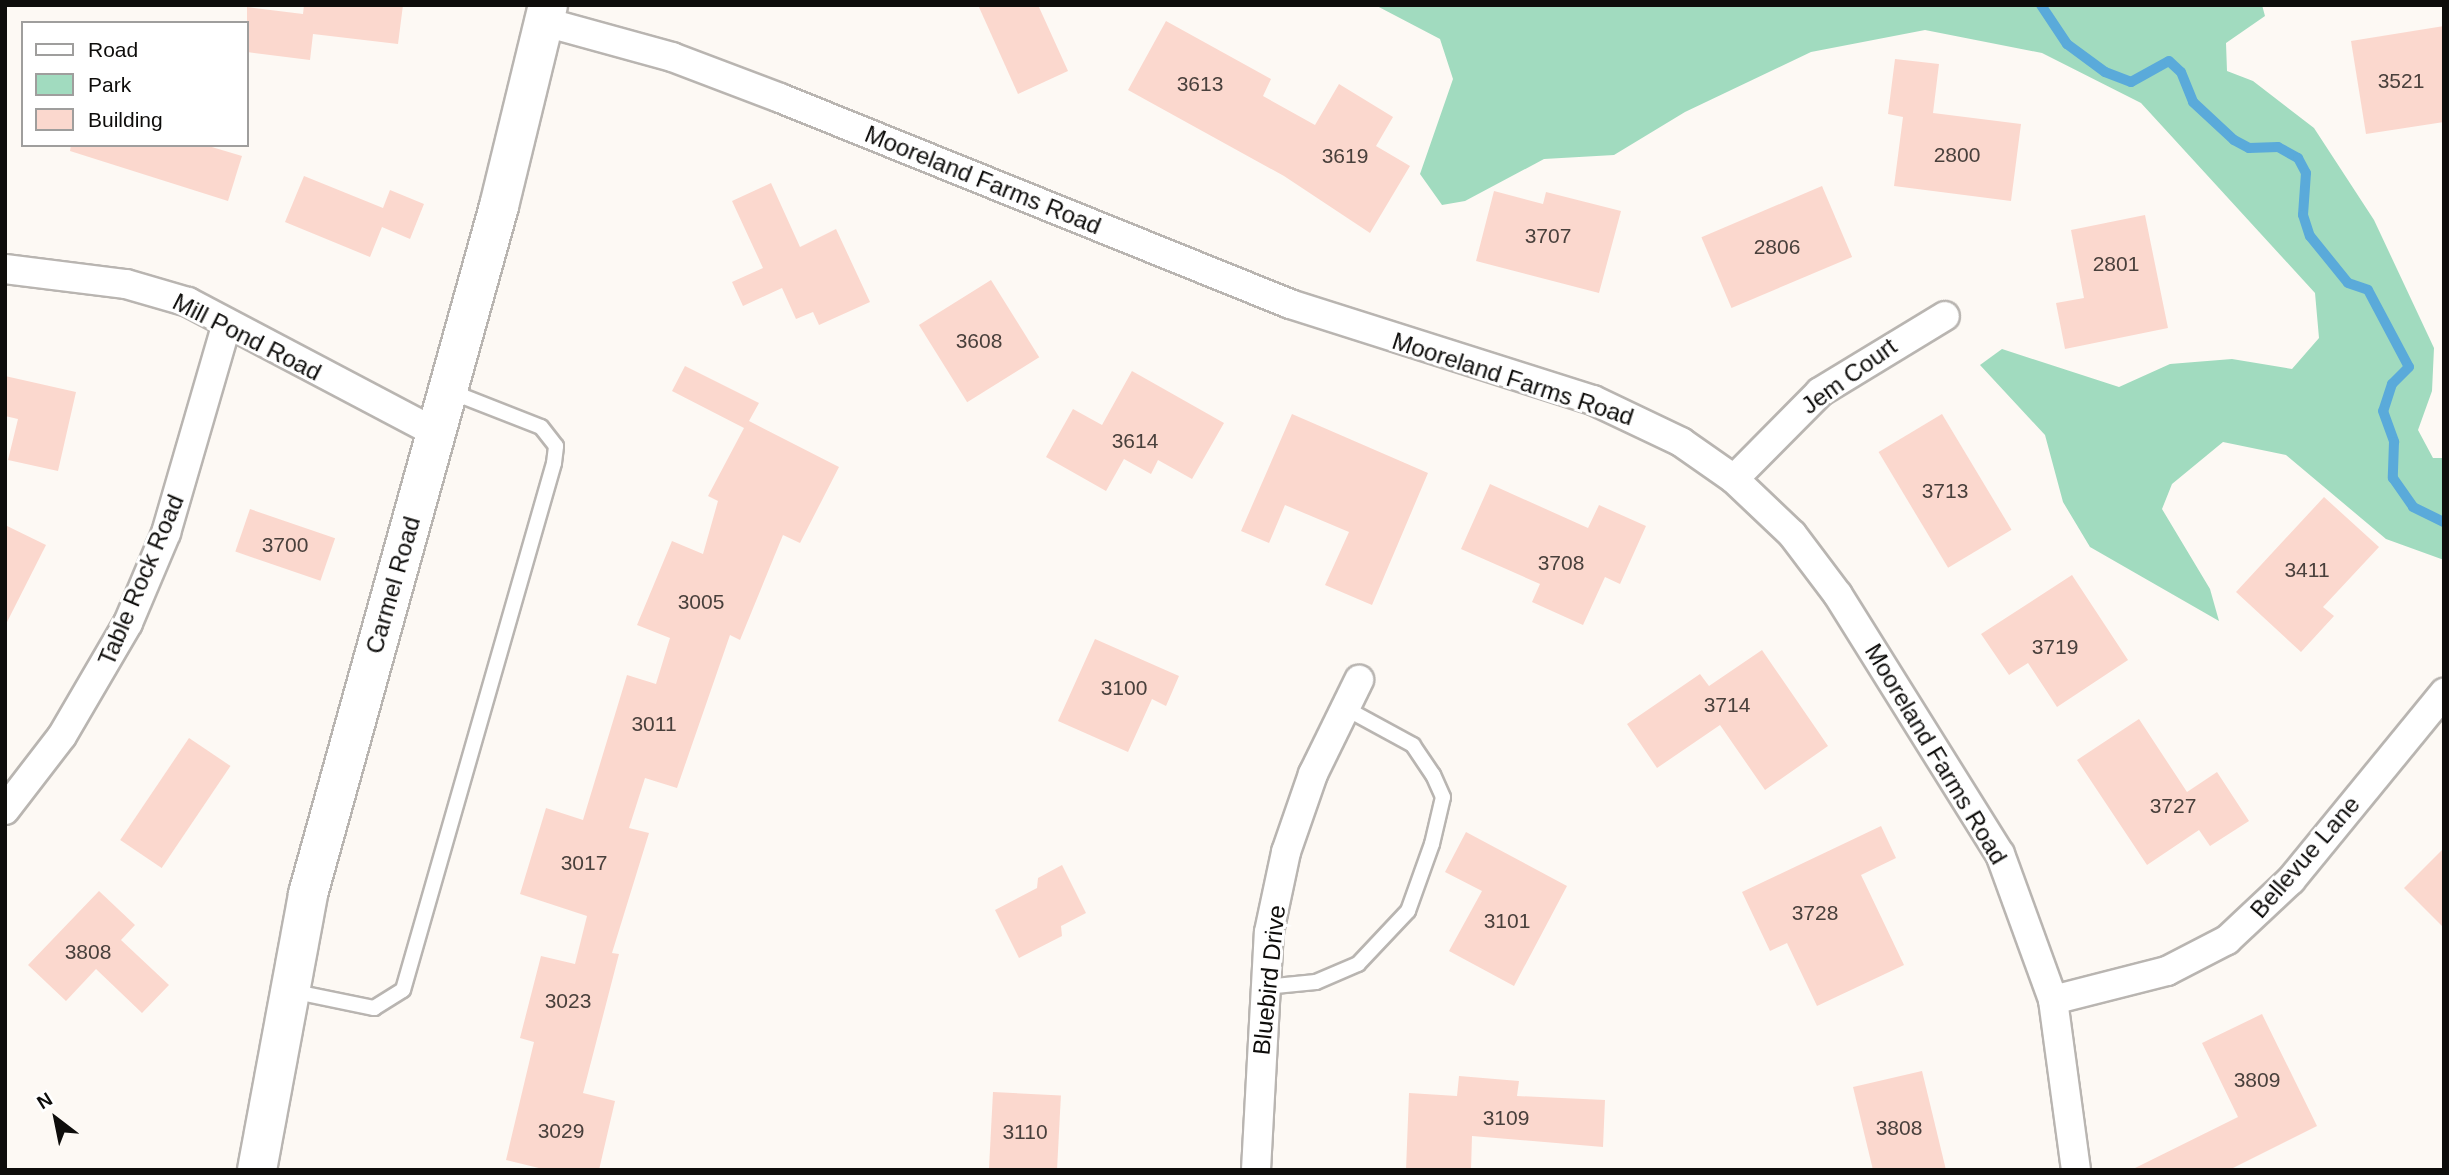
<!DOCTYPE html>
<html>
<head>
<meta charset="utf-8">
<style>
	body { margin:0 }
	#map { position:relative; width:2449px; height:1175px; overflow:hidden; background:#fdf9f4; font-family:Arial,sans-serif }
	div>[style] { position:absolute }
	.green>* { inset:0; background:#a1dbbf }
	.stream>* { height:10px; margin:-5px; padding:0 5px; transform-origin:5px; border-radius:5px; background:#5aaada }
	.building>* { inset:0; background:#fbd8ce; transform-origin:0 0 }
	.roads { filter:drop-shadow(2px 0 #b9b5b1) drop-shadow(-2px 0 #b9b5b1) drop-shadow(0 2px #b9b5b1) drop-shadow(0 -2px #b9b5b1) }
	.service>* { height:14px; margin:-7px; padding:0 7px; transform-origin:7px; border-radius:7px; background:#fff }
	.minor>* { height:28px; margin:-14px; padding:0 14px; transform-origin:14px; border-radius:14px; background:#fff }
	.secondary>* { height:38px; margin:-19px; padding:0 19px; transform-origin:19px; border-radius:19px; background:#fff }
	span { translate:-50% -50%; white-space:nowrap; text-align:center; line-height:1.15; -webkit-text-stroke:6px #fff; paint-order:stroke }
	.number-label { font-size:21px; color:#49403c }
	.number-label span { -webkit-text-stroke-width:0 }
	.street-label { font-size:24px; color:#0e0d0b }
	.frame { position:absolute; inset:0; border:7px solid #0e0d0b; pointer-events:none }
	.legend { position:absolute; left:21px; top:21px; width:228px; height:126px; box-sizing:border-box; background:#fff; border:2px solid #9f9e9d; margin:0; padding:9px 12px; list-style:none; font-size:21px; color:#0e0d0b }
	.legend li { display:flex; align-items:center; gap:14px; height:35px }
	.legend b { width:35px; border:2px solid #9f9e9d }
	.north { position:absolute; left:21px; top:1084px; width:70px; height:70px; -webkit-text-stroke:5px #fff; paint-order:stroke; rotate:328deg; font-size:19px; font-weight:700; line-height:28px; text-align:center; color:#0e0d0b }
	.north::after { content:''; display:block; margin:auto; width:24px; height:32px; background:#0e0d0b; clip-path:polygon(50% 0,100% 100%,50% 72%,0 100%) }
</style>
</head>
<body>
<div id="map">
	<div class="green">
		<i style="clip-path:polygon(1375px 5px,2262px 5px,2265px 16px,2226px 43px,2227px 71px,2253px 81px,2314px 128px,2374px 220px,2434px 348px,2432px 391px,2418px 430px,2433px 458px,2444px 458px,2444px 560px,2386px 539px,2286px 455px,2223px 442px,2172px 484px,2162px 509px,2210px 589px,2219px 621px,2090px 547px,2063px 502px,2045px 435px,1980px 365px,2002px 349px,2119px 387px,2170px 364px,2232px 359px,2292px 369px,2319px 338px,2315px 293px,2141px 103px,2042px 53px,1925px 30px,1811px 52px,1685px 112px,1614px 155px,1544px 159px,1465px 201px,1442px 205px,1420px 174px,1453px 79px,1440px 39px)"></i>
	</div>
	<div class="stream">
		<i style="left:2041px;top:5px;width:47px;rotate:56.3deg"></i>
		<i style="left:2067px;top:44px;width:47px;rotate:36.4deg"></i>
		<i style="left:2105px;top:72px;width:28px;rotate:21deg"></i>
		<i style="left:2131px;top:82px;width:43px;rotate:-28.9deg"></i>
		<i style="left:2169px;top:61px;width:16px;rotate:43deg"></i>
		<i style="left:2181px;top:72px;width:32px;rotate:68deg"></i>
		<i style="left:2193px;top:102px;width:56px;rotate:42.8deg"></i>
		<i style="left:2234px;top:140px;width:17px;rotate:28deg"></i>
		<i style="left:2249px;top:148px;width:29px;rotate:-2deg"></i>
		<i style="left:2278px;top:147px;width:23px;rotate:29deg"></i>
		<i style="left:2298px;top:158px;width:17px;rotate:62deg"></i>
		<i style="left:2306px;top:173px;width:42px;rotate:94.1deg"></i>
		<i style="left:2303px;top:215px;width:22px;rotate:72deg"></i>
		<i style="left:2310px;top:236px;width:60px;rotate:51deg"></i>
		<i style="left:2348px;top:283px;width:21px;rotate:19deg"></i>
		<i style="left:2368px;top:290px;width:87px;rotate:62deg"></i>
		<i style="left:2409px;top:367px;width:24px;rotate:135deg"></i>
		<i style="left:2392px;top:384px;width:28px;rotate:108deg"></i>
		<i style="left:2383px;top:411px;width:33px;rotate:70deg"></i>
		<i style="left:2394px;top:442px;width:36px;rotate:92deg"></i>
		<i style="left:2393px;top:478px;width:35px;rotate:55deg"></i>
		<i style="left:2413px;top:507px;width:34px;rotate:26deg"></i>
	</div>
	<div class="building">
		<i style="clip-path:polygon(304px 5px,403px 5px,398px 44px,313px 34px,310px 60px,247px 52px,247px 7px,303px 14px)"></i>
		<i style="clip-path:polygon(978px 5px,1038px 5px,1068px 71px,1018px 94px)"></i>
		<i style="clip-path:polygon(1166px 21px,1271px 79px,1263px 96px,1315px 125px,1339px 84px,1393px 117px,1376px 146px,1410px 166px,1370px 233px,1284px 176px,1128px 90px)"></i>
		<i style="clip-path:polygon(2444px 26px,2444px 122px,2366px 134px,2351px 41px)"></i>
		<i style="clip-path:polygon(1895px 59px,1939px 64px,1933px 113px,2021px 124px,2011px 201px,1894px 186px,1903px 117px,1888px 114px)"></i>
		<i style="clip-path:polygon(71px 145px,205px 145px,242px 156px,228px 201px,70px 151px)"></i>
		<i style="clip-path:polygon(304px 176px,383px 208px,390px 190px,424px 204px,410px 239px,382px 227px,370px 257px,285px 222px)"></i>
		<i style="clip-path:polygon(771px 183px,800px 247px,836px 229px,870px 302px,819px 325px,813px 312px,796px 319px,782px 288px,743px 306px,732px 282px,763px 268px,732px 201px)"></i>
		<i style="left:1822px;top:186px;width:77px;height:131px;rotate:67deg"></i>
		<i style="clip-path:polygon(1494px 191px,1543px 204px,1546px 192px,1621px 211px,1599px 293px,1476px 261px)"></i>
		<i style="clip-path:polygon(2145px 215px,2168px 328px,2065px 349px,2056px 303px,2084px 298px,2071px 230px)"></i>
		<i style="left:991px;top:280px;width:91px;height:85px;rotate:58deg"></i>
		<i style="clip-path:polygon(685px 366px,759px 403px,749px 421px,839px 467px,800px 543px,783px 535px,740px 640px,730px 635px,677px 788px,645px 778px,629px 828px,649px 833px,612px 953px,619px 954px,583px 1093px,615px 1101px,599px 1170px,547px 1170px,506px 1160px,534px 1042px,520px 1038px,541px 956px,575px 964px,587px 916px,520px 894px,546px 808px,583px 820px,627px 675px,656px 684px,670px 638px,637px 625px,672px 541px,703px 554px,718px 501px,708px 496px,744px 428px,672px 391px)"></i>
		<i style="clip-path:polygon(1132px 371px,1224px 423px,1192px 479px,1158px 460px,1151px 474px,1124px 459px,1106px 491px,1046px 457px,1073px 409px,1102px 425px)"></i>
		<i style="clip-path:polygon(5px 376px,76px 392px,58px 471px,8px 460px,18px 419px,5px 416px)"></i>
		<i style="clip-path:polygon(1292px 414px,1428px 473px,1372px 605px,1325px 585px,1349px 532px,1285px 505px,1269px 543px,1241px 531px)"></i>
		<i style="left:1942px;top:414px;width:135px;height:74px;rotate:59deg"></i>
		<i style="clip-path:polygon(1490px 484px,1588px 528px,1599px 505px,1646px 526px,1620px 584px,1605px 577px,1583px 625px,1532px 602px,1540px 584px,1461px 549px)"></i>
		<i style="clip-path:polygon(2324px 497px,2379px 547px,2323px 607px,2334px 616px,2301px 652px,2236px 592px)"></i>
		<i style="left:250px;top:509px;width:90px;height:45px;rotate:19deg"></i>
		<i style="clip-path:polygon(5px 525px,46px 545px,5px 626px)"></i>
		<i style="clip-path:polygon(2072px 575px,2128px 660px,2057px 707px,2028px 663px,2009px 675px,1981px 634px)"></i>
		<i style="clip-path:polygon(1095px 639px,1179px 676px,1166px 706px,1152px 699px,1128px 752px,1058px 721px)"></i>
		<i style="clip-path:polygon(1762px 650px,1828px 746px,1765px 790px,1720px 725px,1657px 768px,1627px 724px,1700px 674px,1709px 686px)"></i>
		<i style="clip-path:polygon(2139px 719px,2187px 792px,2217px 772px,2249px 821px,2210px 846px,2199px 830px,2147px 865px,2077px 760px)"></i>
		<i style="left:189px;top:738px;width:50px;height:123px;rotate:34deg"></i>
		<i style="clip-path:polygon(1881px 826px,1896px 858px,1861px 875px,1904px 965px,1817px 1006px,1787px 943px,1770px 951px,1742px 892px)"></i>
		<i style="clip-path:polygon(1466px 832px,1567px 886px,1514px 986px,1449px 951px,1482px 891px,1445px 872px)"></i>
		<i style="clip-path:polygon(2444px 848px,2444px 928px,2404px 888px)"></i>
		<i style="clip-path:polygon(1062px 865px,1086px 913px,1061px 926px,1062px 936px,1019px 958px,995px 910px,1037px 888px,1038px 878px)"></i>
		<i style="clip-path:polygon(99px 891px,135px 925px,121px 940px,169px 985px,142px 1013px,96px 969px,66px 1001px,28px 965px)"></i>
		<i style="clip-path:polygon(2262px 1014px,2317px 1126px,2229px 1170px,2131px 1170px,2238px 1117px,2202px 1043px)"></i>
		<i style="clip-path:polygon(1922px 1071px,1946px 1170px,1873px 1170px,1853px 1087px)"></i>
		<i style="clip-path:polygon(1459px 1076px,1519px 1081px,1517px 1096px,1605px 1100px,1603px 1147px,1472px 1136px,1471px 1170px,1406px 1170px,1409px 1093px,1457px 1096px)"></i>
		<i style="left:993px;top:1092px;width:68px;height:78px;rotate:3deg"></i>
	</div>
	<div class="roads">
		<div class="service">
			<i style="left:1265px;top:987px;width:51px;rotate:-5.6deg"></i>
			<i style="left:1316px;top:982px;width:46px;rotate:-23.2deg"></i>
			<i style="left:1358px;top:964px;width:73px;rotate:-46.7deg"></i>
			<i style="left:1408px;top:911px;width:71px;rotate:-70.3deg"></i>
			<i style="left:1432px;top:844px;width:48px;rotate:-76.8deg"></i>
			<i style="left:1443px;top:797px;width:24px;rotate:-114deg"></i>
			<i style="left:1433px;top:775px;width:36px;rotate:-124deg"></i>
			<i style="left:1413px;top:745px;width:77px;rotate:-151.4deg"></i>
			<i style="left:291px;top:991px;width:85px;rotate:11.6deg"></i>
			<i style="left:374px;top:1008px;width:34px;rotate:-32deg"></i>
			<i style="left:403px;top:990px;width:548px;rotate:-74.01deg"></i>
			<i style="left:554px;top:463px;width:17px;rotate:-83deg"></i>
			<i style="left:556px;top:446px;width:24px;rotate:-128deg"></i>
			<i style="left:541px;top:427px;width:99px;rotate:-158.6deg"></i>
		</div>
		<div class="minor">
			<i style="left:545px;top:22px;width:132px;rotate:15.4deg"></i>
			<i style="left:672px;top:57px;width:116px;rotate:20.8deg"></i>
			<i style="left:780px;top:98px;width:550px;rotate:21.99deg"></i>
			<i style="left:1290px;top:304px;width:318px;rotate:17.6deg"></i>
			<i style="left:1593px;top:400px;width:98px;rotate:25.5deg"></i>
			<i style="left:1681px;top:442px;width:65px;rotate:34.9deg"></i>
			<i style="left:1734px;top:479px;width:80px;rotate:43.5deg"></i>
			<i style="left:1792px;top:534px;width:76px;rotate:53deg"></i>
			<i style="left:1838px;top:595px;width:305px;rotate:58deg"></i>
			<i style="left:2000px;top:854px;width:155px;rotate:70deg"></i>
			<i style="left:2053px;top:1000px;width:172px;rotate:82.3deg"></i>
			<i style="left:5px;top:269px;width:122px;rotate:7.1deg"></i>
			<i style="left:126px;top:284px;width:65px;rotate:16.2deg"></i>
			<i style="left:188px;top:302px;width:280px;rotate:27.8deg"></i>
			<i style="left:1734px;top:479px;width:122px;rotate:-45.3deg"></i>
			<i style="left:1820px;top:392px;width:146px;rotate:-31.3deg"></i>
			<i style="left:5px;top:810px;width:93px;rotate:-52.4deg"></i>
			<i style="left:62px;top:736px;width:131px;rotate:-59.7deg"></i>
			<i style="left:128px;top:623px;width:98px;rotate:-67.1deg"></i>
			<i style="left:166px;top:533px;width:216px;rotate:-73.8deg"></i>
			<i style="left:2053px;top:1000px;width:118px;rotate:-14.3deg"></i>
			<i style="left:2167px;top:971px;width:68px;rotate:-27.3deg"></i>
			<i style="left:2227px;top:940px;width:88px;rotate:-43.2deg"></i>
			<i style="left:2291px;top:880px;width:242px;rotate:-50.7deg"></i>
			<i style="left:1256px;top:1170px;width:238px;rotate:-86.9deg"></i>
			<i style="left:1269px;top:932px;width:82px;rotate:-78deg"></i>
			<i style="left:1286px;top:852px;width:83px;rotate:-70.9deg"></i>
			<i style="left:1313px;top:774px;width:105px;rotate:-63.9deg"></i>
		</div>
		<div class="secondary">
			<i style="left:257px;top:1170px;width:281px;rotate:-79.5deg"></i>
			<i style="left:308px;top:894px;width:714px;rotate:-74.48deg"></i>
			<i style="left:499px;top:206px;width:207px;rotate:-76.3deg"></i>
		</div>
	</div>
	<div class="number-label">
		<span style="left:2401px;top:81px">3521</span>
		<span style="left:1200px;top:84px">3613</span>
		<span style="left:1957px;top:155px">2800</span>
		<span style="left:1345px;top:156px">3619</span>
		<span style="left:1548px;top:236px">3707</span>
		<span style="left:1777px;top:247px">2806</span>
		<span style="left:2116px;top:264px">2801</span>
		<span style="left:979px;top:341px">3608</span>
		<span style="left:1135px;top:441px">3614</span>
		<span style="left:1945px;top:491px">3713</span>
		<span style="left:285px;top:545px">3700</span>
		<span style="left:1561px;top:563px">3708</span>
		<span style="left:2307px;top:570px">3411</span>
		<span style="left:701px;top:602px">3005</span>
		<span style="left:2055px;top:647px">3719</span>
		<span style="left:1124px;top:688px">3100</span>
		<span style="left:1727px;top:705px">3714</span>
		<span style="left:654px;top:724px">3011</span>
		<span style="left:2173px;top:806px">3727</span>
		<span style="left:584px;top:863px">3017</span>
		<span style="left:1815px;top:913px">3728</span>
		<span style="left:1507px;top:921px">3101</span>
		<span style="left:88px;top:952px">3808</span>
		<span style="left:568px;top:1001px">3023</span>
		<span style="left:2257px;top:1080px">3809</span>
		<span style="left:1506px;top:1118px">3109</span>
		<span style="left:1899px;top:1128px">3808</span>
		<span style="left:561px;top:1131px">3029</span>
		<span style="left:1025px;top:1132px">3110</span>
	</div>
	<div class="street-label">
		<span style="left:983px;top:180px;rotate:22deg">Mooreland Farms Road</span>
		<span style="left:247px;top:337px;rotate:27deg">Mill Pond Road</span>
		<span style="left:1849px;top:376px;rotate:-36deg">Jem Court</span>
		<span style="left:1513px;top:379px;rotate:18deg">Mooreland Farms Road</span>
		<span style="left:141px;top:580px;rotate:-67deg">Table Rock Road</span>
		<span style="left:393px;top:585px;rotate:-74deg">Carmel Road</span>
		<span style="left:1936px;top:754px;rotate:59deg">Mooreland Farms Road</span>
		<span style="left:2305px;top:857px;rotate:-49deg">Bellevue Lane</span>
		<span style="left:1269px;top:980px;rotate:-84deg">Bluebird Drive</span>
	</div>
	<div class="frame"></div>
	<ul class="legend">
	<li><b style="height:9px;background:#fff"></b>Road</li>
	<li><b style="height:19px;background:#a1dbbf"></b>Park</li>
	<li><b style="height:19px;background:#fbd8ce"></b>Building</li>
	</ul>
	<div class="north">N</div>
</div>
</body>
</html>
